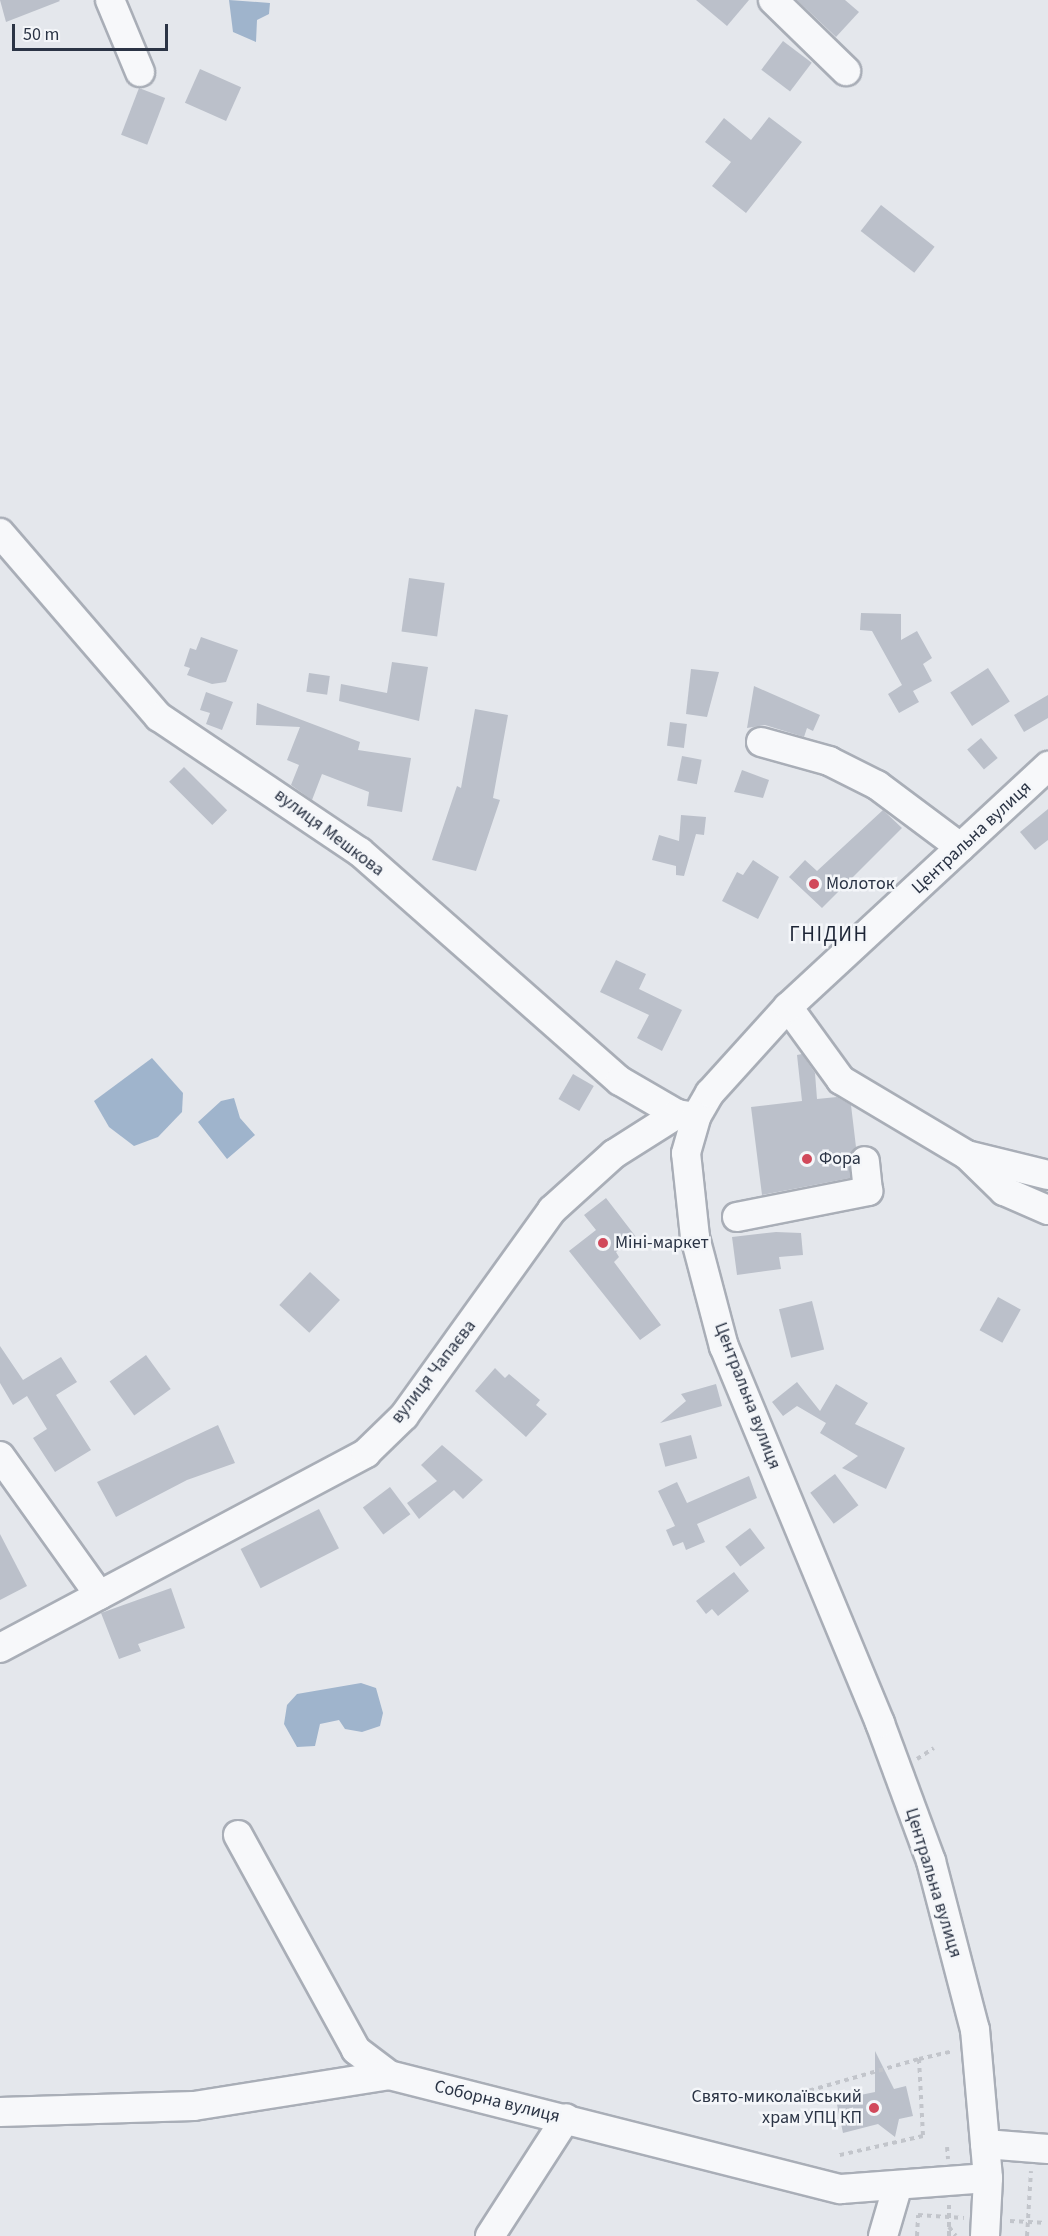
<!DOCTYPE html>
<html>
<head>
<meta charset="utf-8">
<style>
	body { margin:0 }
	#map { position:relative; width:1048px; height:2236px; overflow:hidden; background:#e4e7ec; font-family:"Source Sans 3",sans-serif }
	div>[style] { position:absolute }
	.water>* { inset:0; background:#9fb4cc }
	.building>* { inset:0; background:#bbc0ca; transform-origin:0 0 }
	.path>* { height:4px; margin-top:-2px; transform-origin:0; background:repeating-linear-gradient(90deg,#c2c5cb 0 4.5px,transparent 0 9px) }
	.roads { filter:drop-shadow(2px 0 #a9aeb7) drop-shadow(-2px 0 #a9aeb7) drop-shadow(0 2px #a9aeb7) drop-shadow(0 -2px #a9aeb7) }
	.minor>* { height:28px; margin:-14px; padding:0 14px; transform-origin:14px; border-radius:14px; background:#f7f8fa }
	.dots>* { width:16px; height:16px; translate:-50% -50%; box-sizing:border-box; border:3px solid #f4f6f9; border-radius:50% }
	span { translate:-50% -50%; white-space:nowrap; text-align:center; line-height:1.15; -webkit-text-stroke:5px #f4f6f9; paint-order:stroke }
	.street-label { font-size:18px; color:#2b3445 }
	.poi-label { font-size:18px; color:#2b3445 }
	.left { translate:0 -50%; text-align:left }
	.right { translate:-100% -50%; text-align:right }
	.quarter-label { font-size:21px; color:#1d2536; letter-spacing:1.5px }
	.scale { position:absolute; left:12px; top:24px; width:156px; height:27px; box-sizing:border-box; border:3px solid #2b3445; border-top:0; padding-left:8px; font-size:18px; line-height:21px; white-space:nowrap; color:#2b3445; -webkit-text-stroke:4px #f4f6f9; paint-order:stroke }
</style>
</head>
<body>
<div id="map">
	<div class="water">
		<i style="clip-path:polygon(229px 0,270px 3px,269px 14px,257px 20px,256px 42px,233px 32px)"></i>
		<i style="clip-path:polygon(152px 1058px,183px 1093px,182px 1112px,158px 1137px,134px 1146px,109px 1127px,94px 1101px)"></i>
		<i style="clip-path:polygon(234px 1098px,240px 1118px,255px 1135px,227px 1159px,198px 1122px,221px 1101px)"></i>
		<i style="clip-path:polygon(361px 1683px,376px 1688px,383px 1713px,380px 1726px,362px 1732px,345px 1729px,339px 1720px,320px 1724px,315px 1746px,297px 1747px,284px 1724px,287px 1705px,297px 1694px)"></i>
	</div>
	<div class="building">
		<i style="clip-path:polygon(0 0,59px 0,60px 1px,6px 22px)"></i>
		<i style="clip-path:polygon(696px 0,749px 0,727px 26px)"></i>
		<i style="clip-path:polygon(797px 0,845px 0,859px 12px,836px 37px)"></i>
		<i style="left:783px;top:41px;width:36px;height:36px;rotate:37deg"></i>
		<i style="left:200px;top:69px;width:45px;height:37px;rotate:24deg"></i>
		<i style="left:139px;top:88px;width:28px;height:50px;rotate:21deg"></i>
		<i style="clip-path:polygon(769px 117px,802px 142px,746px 213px,712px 186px,731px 162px,705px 142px,724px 118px,751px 140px)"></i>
		<i style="left:881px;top:205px;width:68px;height:33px;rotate:38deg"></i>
		<i style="left:409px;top:578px;width:36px;height:54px;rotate:8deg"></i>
		<i style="clip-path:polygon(861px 613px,901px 614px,901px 640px,917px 631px,932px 658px,923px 664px,932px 681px,913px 691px,919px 702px,899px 713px,888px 694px,902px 685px,872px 631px,860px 630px)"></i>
		<i style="clip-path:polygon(201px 637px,238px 650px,226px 682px,212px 684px,187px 675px,190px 668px,184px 666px,190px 648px,196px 650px)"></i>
		<i style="clip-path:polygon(392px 662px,428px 667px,419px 721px,339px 701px,341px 684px,387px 693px)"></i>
		<i style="left:988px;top:668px;width:40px;height:45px;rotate:57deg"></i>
		<i style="clip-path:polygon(691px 669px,719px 672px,707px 717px,686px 714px)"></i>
		<i style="left:309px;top:673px;width:21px;height:19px;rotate:8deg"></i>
		<i style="clip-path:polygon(754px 686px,820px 715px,813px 731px,807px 728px,804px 737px,765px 725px,747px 728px)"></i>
		<i style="clip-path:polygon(206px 692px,233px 702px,222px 730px,206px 724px,210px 713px,200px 710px)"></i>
		<i style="clip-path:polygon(1048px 695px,1048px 718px,1024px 732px,1014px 715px)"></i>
		<i style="clip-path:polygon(257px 703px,360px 742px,358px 750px,411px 758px,402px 812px,367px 806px,369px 792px,322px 774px,312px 800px,291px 785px,299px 765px,287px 760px,300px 727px,256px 725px)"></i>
		<i style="clip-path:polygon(475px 709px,508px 715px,493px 798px,500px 800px,476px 871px,432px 860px,457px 786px,461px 788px)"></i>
		<i style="left:670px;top:722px;width:17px;height:24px;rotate:7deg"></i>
		<i style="left:981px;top:738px;width:26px;height:18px;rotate:50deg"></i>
		<i style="left:682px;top:756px;width:20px;height:25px;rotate:11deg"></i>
		<i style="left:184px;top:767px;width:61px;height:21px;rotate:45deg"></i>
		<i style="clip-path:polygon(742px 770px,769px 780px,763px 798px,734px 792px)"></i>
		<i style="clip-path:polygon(1048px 809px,1048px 840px,1035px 850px,1020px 832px)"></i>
		<i style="clip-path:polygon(883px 810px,902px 828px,822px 908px,789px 877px,805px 860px,817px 871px)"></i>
		<i style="clip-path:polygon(681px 815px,706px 817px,704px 835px,696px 834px,684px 876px,676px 875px,676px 866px,652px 860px,659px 835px,679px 841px)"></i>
		<i style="clip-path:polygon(753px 860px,779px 877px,758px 919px,722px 901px,737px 872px,743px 875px)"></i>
		<i style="clip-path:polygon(616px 960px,646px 974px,639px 989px,682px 1010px,662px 1051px,637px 1038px,649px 1015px,600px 992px)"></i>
		<i style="clip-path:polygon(802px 1054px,815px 1073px,817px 1099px,837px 1097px,851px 1105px,856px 1147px,850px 1155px,850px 1178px,762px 1195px,751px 1107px,802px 1101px,797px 1055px)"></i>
		<i style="left:573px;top:1074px;width:24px;height:29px;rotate:30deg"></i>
		<i style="clip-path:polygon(606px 1198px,636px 1237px,616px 1252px,619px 1257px,614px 1262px,661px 1325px,640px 1340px,569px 1251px,596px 1230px,584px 1215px)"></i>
		<i style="clip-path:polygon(776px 1232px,801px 1233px,803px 1255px,779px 1257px,781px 1269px,737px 1275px,732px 1237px)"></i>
		<i style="left:310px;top:1272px;width:41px;height:45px;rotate:43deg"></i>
		<i style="left:998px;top:1297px;width:26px;height:38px;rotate:29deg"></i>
		<i style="left:812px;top:1301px;width:50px;height:34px;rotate:76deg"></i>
		<i style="clip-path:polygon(0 1346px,23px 1380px,61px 1357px,77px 1382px,56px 1395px,91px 1450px,55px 1472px,33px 1438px,47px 1429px,27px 1396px,13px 1405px,0 1383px)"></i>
		<i style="left:146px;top:1355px;width:42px;height:45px;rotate:54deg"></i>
		<i style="clip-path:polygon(495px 1368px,505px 1378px,509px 1374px,540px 1400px,536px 1405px,547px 1414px,526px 1437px,475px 1391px)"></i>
		<i style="clip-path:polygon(797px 1382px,820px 1411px,836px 1384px,868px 1403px,855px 1424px,905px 1448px,886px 1489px,842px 1468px,858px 1456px,820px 1433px,826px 1423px,797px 1406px,783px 1416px,772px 1402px)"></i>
		<i style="clip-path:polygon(716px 1384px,722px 1406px,660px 1423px,686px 1401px,681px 1394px)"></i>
		<i style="clip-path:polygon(218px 1425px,235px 1463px,187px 1480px,116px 1517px,97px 1482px)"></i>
		<i style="left:691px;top:1435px;width:24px;height:33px;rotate:75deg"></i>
		<i style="clip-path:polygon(442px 1445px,483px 1480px,463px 1499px,454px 1490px,419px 1519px,407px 1503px,437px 1481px,421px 1465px)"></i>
		<i style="left:835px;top:1474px;width:39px;height:31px;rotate:53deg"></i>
		<i style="clip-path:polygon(749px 1476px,757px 1498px,697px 1524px,705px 1542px,686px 1550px,683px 1542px,673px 1546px,666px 1530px,675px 1526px,658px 1491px,677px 1482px,687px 1503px)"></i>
		<i style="left:390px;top:1487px;width:34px;height:34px;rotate:53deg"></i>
		<i style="left:319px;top:1509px;width:44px;height:88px;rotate:63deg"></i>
		<i style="left:750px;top:1528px;width:25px;height:31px;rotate:53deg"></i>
		<i style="clip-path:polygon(0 1534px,27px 1586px,0 1600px)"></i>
		<i style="clip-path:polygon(734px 1572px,749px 1591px,718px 1616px,712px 1609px,706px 1614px,696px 1601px)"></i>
		<i style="clip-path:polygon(171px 1588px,185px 1628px,138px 1644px,141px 1651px,119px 1659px,101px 1613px)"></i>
		<i style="clip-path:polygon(875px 2051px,894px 2089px,906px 2086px,913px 2116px,899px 2119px,895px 2137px,878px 2124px,843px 2133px,836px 2100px,875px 2092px)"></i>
	</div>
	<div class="path">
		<i style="left:917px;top:1759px;width:20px;rotate:-33deg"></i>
		<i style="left:919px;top:2059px;width:35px;rotate:-13deg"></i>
		<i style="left:801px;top:2093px;width:123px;rotate:-16.1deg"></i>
		<i style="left:919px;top:2059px;width:77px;rotate:87deg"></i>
		<i style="left:923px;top:2136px;width:89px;rotate:167.1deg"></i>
		<i style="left:947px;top:2147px;width:12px;rotate:85deg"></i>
		<i style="left:1010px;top:2221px;width:33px;rotate:3deg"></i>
		<i style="left:949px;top:2227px;width:11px;rotate:52deg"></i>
		<i style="left:917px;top:2236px;width:21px;rotate:-87deg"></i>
		<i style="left:918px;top:2215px;width:46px;rotate:3.7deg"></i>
		<i style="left:949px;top:2236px;width:31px;rotate:-90deg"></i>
		<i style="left:1027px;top:2236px;width:65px;rotate:-86.5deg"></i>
	</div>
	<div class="roads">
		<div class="minor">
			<i style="left:110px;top:0;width:78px;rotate:67.4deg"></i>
			<i style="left:773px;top:0;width:102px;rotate:44.2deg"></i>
			<i style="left:0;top:533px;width:243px;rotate:49.2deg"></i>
			<i style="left:159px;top:717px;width:242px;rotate:33.9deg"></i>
			<i style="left:360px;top:852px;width:346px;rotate:41.4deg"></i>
			<i style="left:620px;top:1081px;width:66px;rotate:30.1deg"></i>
			<i style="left:761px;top:742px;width:71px;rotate:15.6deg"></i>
			<i style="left:829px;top:761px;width:54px;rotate:26.6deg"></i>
			<i style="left:877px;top:785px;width:104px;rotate:36.8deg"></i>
			<i style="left:788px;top:1007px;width:90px;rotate:54deg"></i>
			<i style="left:841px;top:1080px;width:147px;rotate:30.8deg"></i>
			<i style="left:967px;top:1155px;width:83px;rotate:13.9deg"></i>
			<i style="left:969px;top:1157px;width:49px;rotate:44.2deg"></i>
			<i style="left:1004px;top:1191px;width:48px;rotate:23.4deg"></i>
			<i style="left:737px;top:1217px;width:134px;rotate:-11.2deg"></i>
			<i style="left:868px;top:1191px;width:30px;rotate:-96deg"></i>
			<i style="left:0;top:1456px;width:171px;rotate:54.5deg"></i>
			<i style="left:0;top:1648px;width:415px;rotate:-28deg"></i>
			<i style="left:366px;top:1453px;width:53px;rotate:-44.2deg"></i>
			<i style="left:404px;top:1416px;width:254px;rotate:-54.3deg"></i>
			<i style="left:552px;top:1210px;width:84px;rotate:-42.1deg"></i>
			<i style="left:614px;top:1154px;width:75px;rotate:-32.4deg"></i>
			<i style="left:677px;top:1114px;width:19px;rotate:9deg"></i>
			<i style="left:238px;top:1835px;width:245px;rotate:61.2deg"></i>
			<i style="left:356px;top:2050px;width:41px;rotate:37.1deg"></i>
			<i style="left:0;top:2112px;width:194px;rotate:-1.8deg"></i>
			<i style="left:194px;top:2106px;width:197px;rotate:-9deg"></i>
			<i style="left:389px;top:2075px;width:466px;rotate:14.2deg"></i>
			<i style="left:841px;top:2189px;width:147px;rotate:-4.3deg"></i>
			<i style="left:985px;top:2144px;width:63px;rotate:4.5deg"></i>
			<i style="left:490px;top:2236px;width:140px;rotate:-57.2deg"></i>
			<i style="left:883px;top:2236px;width:50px;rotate:-73.7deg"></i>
			<i style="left:985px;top:2236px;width:58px;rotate:-87deg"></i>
			<i style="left:988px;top:2178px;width:149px;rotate:-95deg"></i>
			<i style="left:975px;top:2030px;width:175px;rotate:-104.6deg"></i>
			<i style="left:931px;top:1861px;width:147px;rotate:-110.3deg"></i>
			<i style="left:880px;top:1723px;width:407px;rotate:-112.5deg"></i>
			<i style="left:724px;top:1347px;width:114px;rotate:-104.8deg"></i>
			<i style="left:695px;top:1237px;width:84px;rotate:-96.1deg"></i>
			<i style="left:686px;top:1153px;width:37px;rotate:-74deg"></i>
			<i style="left:696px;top:1117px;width:28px;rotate:-60deg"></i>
			<i style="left:710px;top:1093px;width:116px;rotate:-47.8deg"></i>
			<i style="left:788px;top:1007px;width:355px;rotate:-42.8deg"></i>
		</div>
	</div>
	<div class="dots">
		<i style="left:814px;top:884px;background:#d1495b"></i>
		<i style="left:807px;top:1159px;background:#d1495b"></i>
		<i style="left:603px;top:1243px;background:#d1495b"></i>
		<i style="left:874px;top:2108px;background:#d1495b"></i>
	</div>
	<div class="street-label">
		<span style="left:329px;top:833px;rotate:37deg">вулиця Мешкова</span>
		<span style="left:972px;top:838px;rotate:-43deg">Центральна вулиця</span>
		<span style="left:434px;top:1372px;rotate:-52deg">вулиця Чапаєва</span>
		<span style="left:747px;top:1396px;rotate:69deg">Центральна вулиця</span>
		<span style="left:933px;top:1883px;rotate:73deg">Центральна вулиця</span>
		<span style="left:497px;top:2102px;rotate:14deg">Соборна вулиця</span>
	</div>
	<div class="poi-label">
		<span class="left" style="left:826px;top:884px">Молоток</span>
		<span class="left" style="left:819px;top:1159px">Фора</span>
		<span class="left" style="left:615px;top:1243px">Міні-маркет</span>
		<span class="right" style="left:862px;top:2108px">Свято-миколаївський<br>храм УПЦ КП</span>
	</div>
	<div class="quarter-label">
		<span style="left:829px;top:934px">ГНІДИН</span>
	</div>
	<div class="scale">50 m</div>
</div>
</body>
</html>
